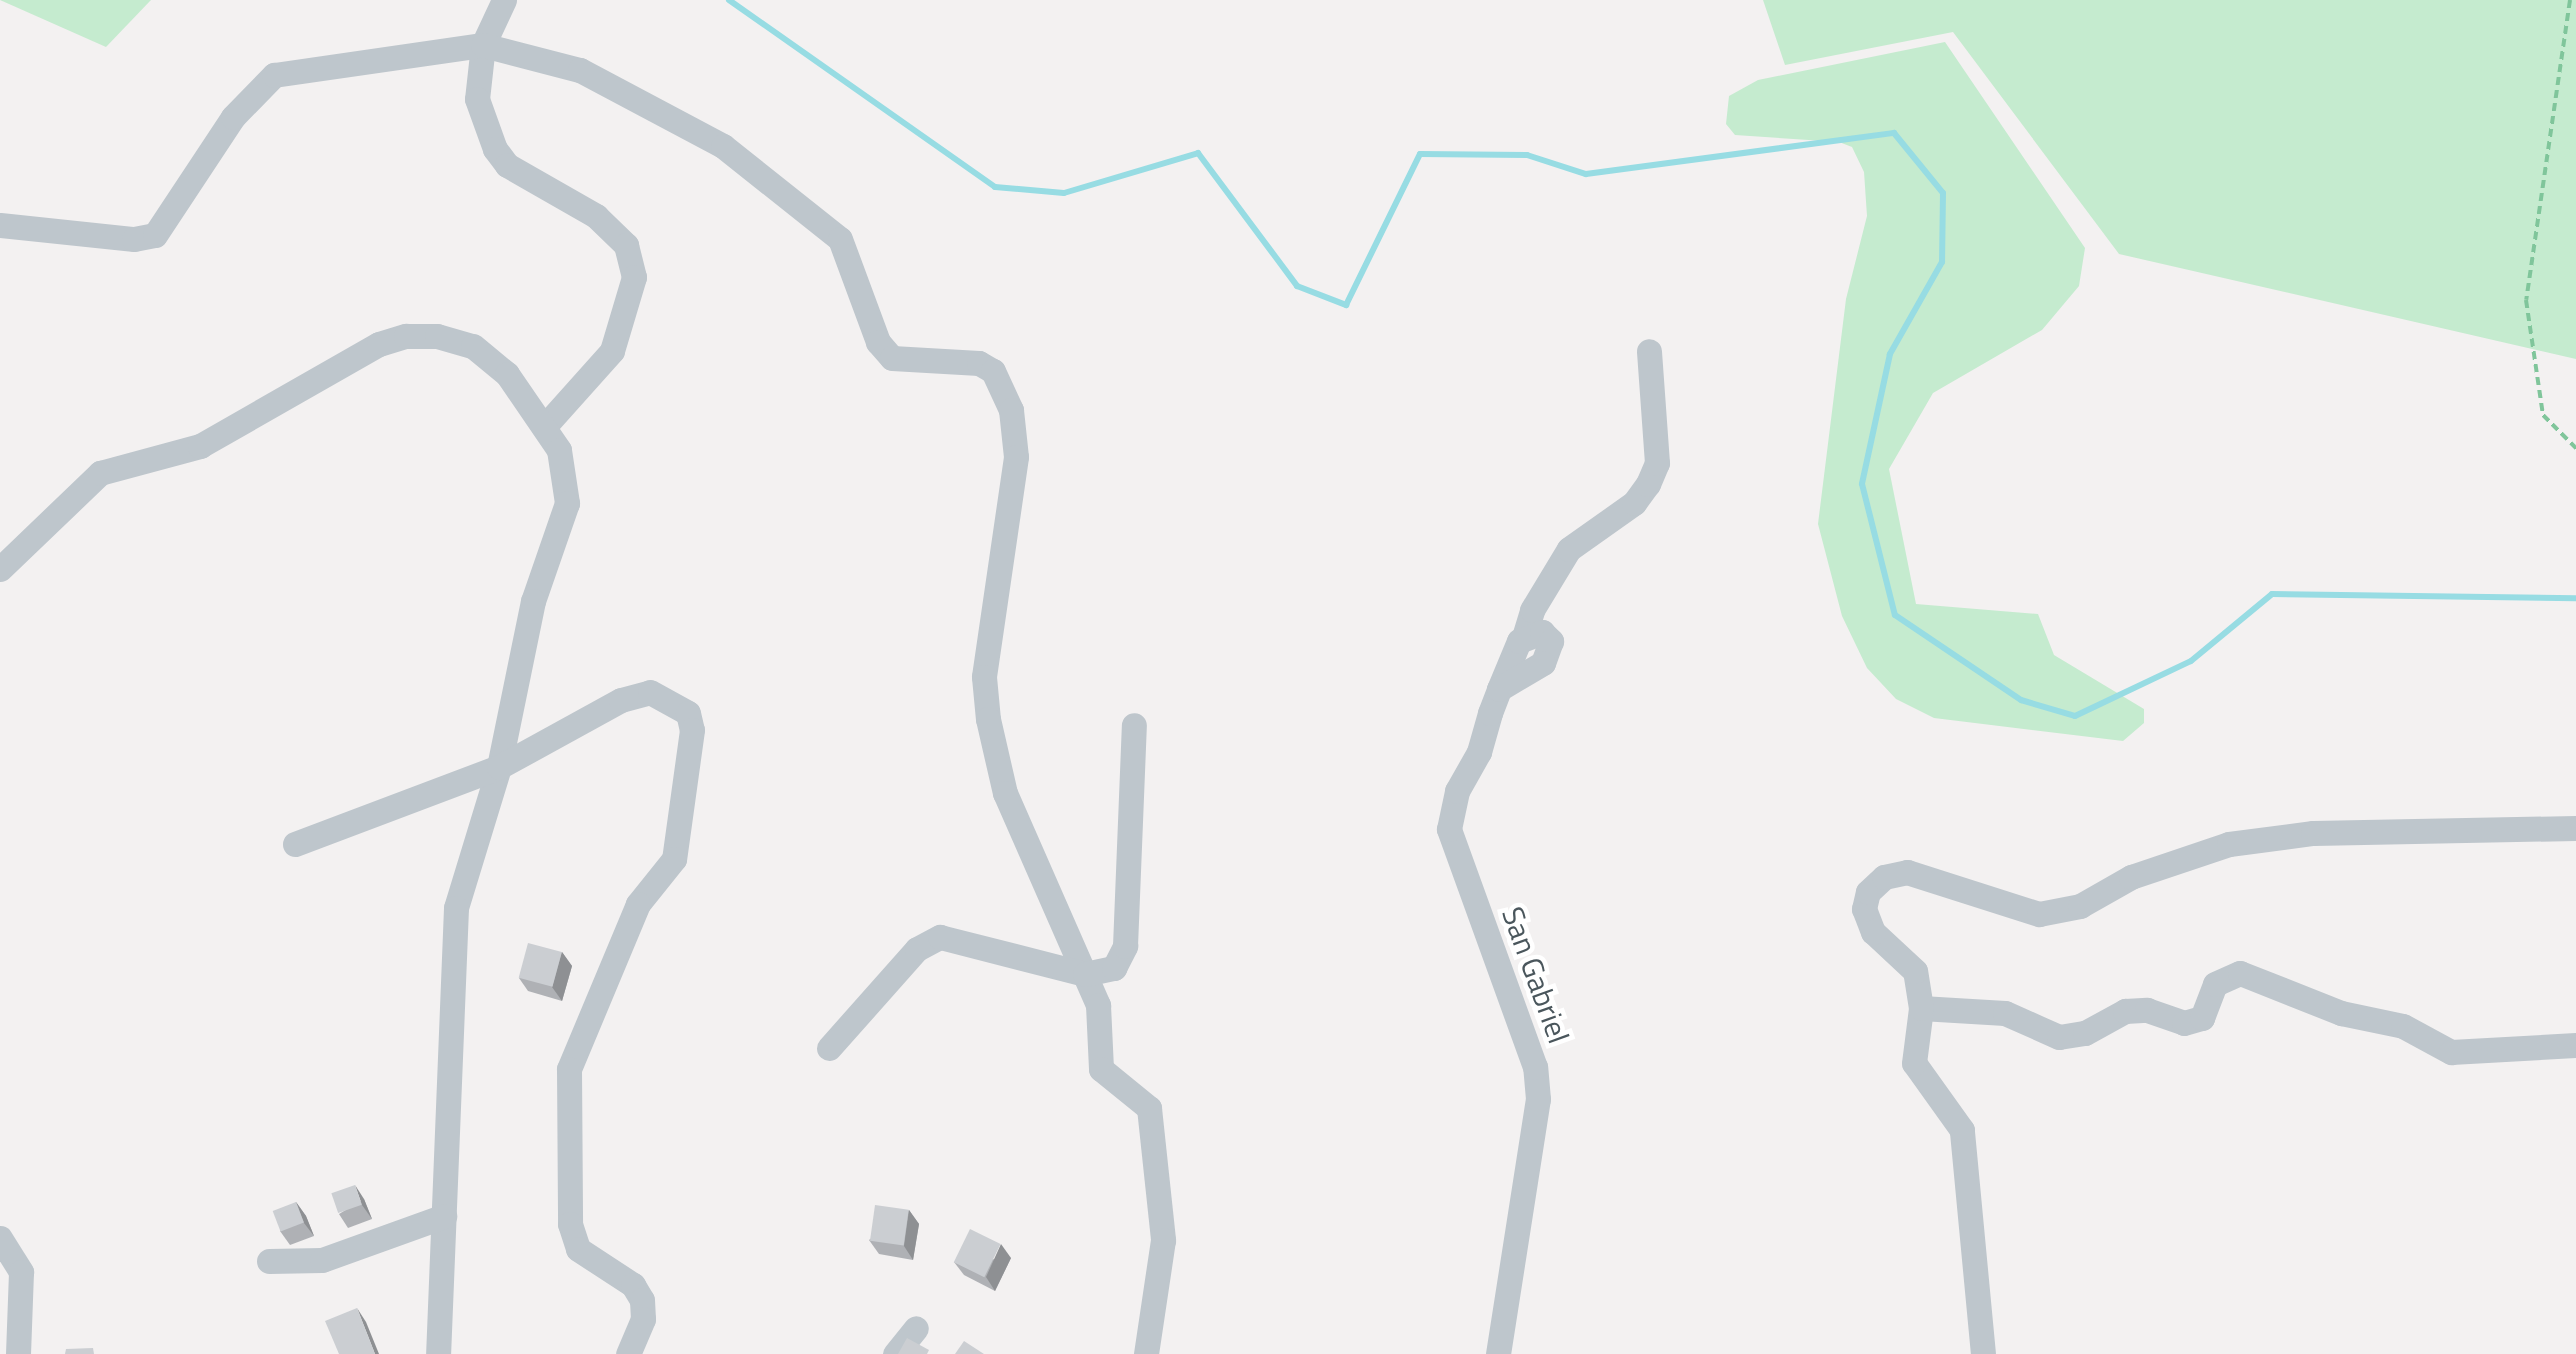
<!DOCTYPE html>
<html>
<head>
<meta charset="utf-8">
<style>
	body { margin:0 }
	#map { position:relative; width:2576px; height:1354px; overflow:hidden; background:#f3f1f1; font-family:"Titillium Web",sans-serif }
	div>[style] { position:absolute }
	.green>* { inset:0; background:#c5ebcf }
	.stream>* { height:6px; margin:-3px; padding:0 3px; transform-origin:3px; border-radius:3px; background:#97dce3 }
	.path>* { height:4px; margin-top:-2px; transform-origin:0; background:repeating-linear-gradient(90deg,#80c59b 0 8px,transparent 0 13px) }
	.minor>* { height:25px; margin:-12.5px; padding:0 12.5px; transform-origin:12.5px; border-radius:12.5px; background:#bec6cc }
	.wall>* { inset:0; background:#afb1b5 }
	.shaded-wall>* { inset:0; background:#8e9093 }
	.building>* { inset:0; background:#cbced2; transform-origin:0 0 }
	span { translate:-50% -50%; white-space:nowrap; text-align:center; line-height:1.15; -webkit-text-stroke:9px #fff; paint-order:stroke }
	.street-label { font-size:30px; color:#4a565c }
</style>
</head>
<body>
<div id="map">
	<div class="green">
		<i style="clip-path:polygon(0 0,151px 0,106px 47px)"></i>
		<i style="clip-path:polygon(1763px 0,2576px 0,2576px 359px,2119px 254px,1953px 32px,1785px 65px)"></i>
		<i style="clip-path:polygon(1945px 42px,2085px 248px,2079px 286px,2042px 330px,1933px 393px,1889px 469px,1916px 604px,2038px 614px,2054px 655px,2144px 709px,2144px 723px,2123px 741px,1934px 718px,1896px 699px,1867px 668px,1842px 616px,1818px 524px,1846px 299px,1867px 216px,1864px 172px,1852px 147px,1839px 142px,1735px 135px,1726px 124px,1729px 96px,1758px 80px)"></i>
	</div>
	<div class="stream">
		<i style="left:729px;top:0;width:325px;rotate:35.1deg"></i>
		<i style="left:995px;top:187px;width:69px;rotate:5deg"></i>
		<i style="left:1064px;top:193px;width:140px;rotate:-16.6deg"></i>
		<i style="left:1198px;top:153px;width:166px;rotate:53.3deg"></i>
		<i style="left:1297px;top:286px;width:53px;rotate:21.2deg"></i>
		<i style="left:1346px;top:305px;width:168px;rotate:-63.9deg"></i>
		<i style="left:1420px;top:154px;width:107px;rotate:0.5deg"></i>
		<i style="left:1527px;top:155px;width:62px;rotate:17.9deg"></i>
		<i style="left:1586px;top:174px;width:311px;rotate:-7.6deg"></i>
		<i style="left:1894px;top:133px;width:77px;rotate:50.8deg"></i>
		<i style="left:1943px;top:193px;width:69px;rotate:90.8deg"></i>
		<i style="left:1942px;top:262px;width:106px;rotate:119.5deg"></i>
		<i style="left:1890px;top:354px;width:133px;rotate:102.2deg"></i>
		<i style="left:1862px;top:484px;width:135px;rotate:75.9deg"></i>
		<i style="left:1895px;top:615px;width:152px;rotate:34deg"></i>
		<i style="left:2021px;top:700px;width:56px;rotate:16.5deg"></i>
		<i style="left:2075px;top:716px;width:128px;rotate:-25.4deg"></i>
		<i style="left:2191px;top:661px;width:105px;rotate:-39.6deg"></i>
		<i style="left:2272px;top:594px;width:304px;rotate:0.8deg"></i>
	</div>
	<div class="path">
		<i style="left:2570px;top:0;width:303px;rotate:98.3deg"></i>
		<i style="left:2526px;top:300px;width:116px;rotate:81.6deg"></i>
		<i style="left:2543px;top:415px;width:47px;rotate:45deg"></i>
	</div>
	<div class="minor">
		<i style="left:504px;top:0;width:50px;rotate:115deg"></i>
		<i style="left:483px;top:45px;width:54px;rotate:96.3deg"></i>
		<i style="left:477px;top:99px;width:53px;rotate:70.2deg"></i>
		<i style="left:495px;top:149px;width:20px;rotate:53deg"></i>
		<i style="left:507px;top:165px;width:103px;rotate:29.8deg"></i>
		<i style="left:596px;top:216px;width:42px;rotate:44deg"></i>
		<i style="left:626px;top:245px;width:33px;rotate:76deg"></i>
		<i style="left:634px;top:277px;width:77px;rotate:106.6deg"></i>
		<i style="left:612px;top:351px;width:102px;rotate:131.8deg"></i>
		<i style="left:0;top:225px;width:135px;rotate:6deg"></i>
		<i style="left:134px;top:239px;width:21px;rotate:-11deg"></i>
		<i style="left:155px;top:235px;width:141px;rotate:-56.5deg"></i>
		<i style="left:233px;top:117px;width:59px;rotate:-45.7deg"></i>
		<i style="left:274px;top:75px;width:211px;rotate:-8.2deg"></i>
		<i style="left:483px;top:45px;width:100px;rotate:14.5deg"></i>
		<i style="left:580px;top:70px;width:162px;rotate:28deg"></i>
		<i style="left:723px;top:146px;width:149px;rotate:38.5deg"></i>
		<i style="left:840px;top:239px;width:110px;rotate:69.7deg"></i>
		<i style="left:878px;top:342px;width:21px;rotate:49deg"></i>
		<i style="left:892px;top:358px;width:87px;rotate:3.3deg"></i>
		<i style="left:979px;top:363px;width:16px;rotate:30deg"></i>
		<i style="left:993px;top:371px;width:43px;rotate:65.2deg"></i>
		<i style="left:1011px;top:410px;width:47px;rotate:83.9deg"></i>
		<i style="left:1016px;top:457px;width:222px;rotate:98.3deg"></i>
		<i style="left:984px;top:677px;width:42px;rotate:84.6deg"></i>
		<i style="left:988px;top:719px;width:76px;rotate:77.1deg"></i>
		<i style="left:1005px;top:793px;width:232px;rotate:66.3deg"></i>
		<i style="left:1098px;top:1005px;width:64px;rotate:87.3deg"></i>
		<i style="left:1101px;top:1069px;width:62px;rotate:39.1deg"></i>
		<i style="left:1149px;top:1108px;width:133px;rotate:83.9deg"></i>
		<i style="left:1163px;top:1240px;width:115px;rotate:98.5deg"></i>
		<i style="left:0;top:569px;width:139px;rotate:-43.8deg"></i>
		<i style="left:100px;top:473px;width:104px;rotate:-15.1deg"></i>
		<i style="left:200px;top:446px;width:206px;rotate:-29.7deg"></i>
		<i style="left:379px;top:344px;width:28px;rotate:-17deg"></i>
		<i style="left:406px;top:336px;width:31px"></i>
		<i style="left:437px;top:336px;width:37px;rotate:16deg"></i>
		<i style="left:473px;top:346px;width:44px;rotate:39.5deg"></i>
		<i style="left:507px;top:374px;width:92px;rotate:55.6deg"></i>
		<i style="left:559px;top:450px;width:54px;rotate:81.4deg"></i>
		<i style="left:567px;top:503px;width:104px;rotate:109.1deg"></i>
		<i style="left:533px;top:601px;width:169px;rotate:101.6deg"></i>
		<i style="left:499px;top:767px;width:147px;rotate:107deg"></i>
		<i style="left:456px;top:908px;width:446px;rotate:92.3deg"></i>
		<i style="left:1524px;top:637px;width:28px;rotate:-73deg"></i>
		<i style="left:1532px;top:610px;width:71px;rotate:-58.8deg"></i>
		<i style="left:1569px;top:549px;width:80px;rotate:-35.3deg"></i>
		<i style="left:1634px;top:503px;width:24px;rotate:-54deg"></i>
		<i style="left:1648px;top:484px;width:23px;rotate:-67deg"></i>
		<i style="left:1657px;top:463px;width:112px;rotate:-94.1deg"></i>
		<i style="left:295px;top:844px;width:218px;rotate:-20.7deg"></i>
		<i style="left:499px;top:767px;width:139px;rotate:-28.8deg"></i>
		<i style="left:621px;top:700px;width:30px;rotate:-15deg"></i>
		<i style="left:650px;top:692px;width:43px;rotate:28.9deg"></i>
		<i style="left:688px;top:713px;width:17px;rotate:77deg"></i>
		<i style="left:692px;top:730px;width:130px;rotate:97.9deg"></i>
		<i style="left:674px;top:859px;width:58px;rotate:128.7deg"></i>
		<i style="left:638px;top:904px;width:179px;rotate:112.7deg"></i>
		<i style="left:569px;top:1069px;width:155px;rotate:89.6deg"></i>
		<i style="left:570px;top:1224px;width:26px;rotate:72deg"></i>
		<i style="left:578px;top:1249px;width:66px;rotate:33.2deg"></i>
		<i style="left:633px;top:1285px;width:17px;rotate:59deg"></i>
		<i style="left:642px;top:1300px;width:19px;rotate:87deg"></i>
		<i style="left:643px;top:1319px;width:38px;rotate:113deg"></i>
		<i style="left:1921px;top:1008px;width:84px;rotate:3.4deg"></i>
		<i style="left:2005px;top:1013px;width:59px;rotate:24deg"></i>
		<i style="left:2059px;top:1037px;width:26px;rotate:-9deg"></i>
		<i style="left:2085px;top:1033px;width:46px;rotate:-28.8deg"></i>
		<i style="left:2125px;top:1011px;width:22px;rotate:-3deg"></i>
		<i style="left:2147px;top:1010px;width:39px;rotate:19deg"></i>
		<i style="left:2184px;top:1023px;width:19px;rotate:-16deg"></i>
		<i style="left:2202px;top:1018px;width:36px;rotate:-69deg"></i>
		<i style="left:2215px;top:984px;width:27px;rotate:-24deg"></i>
		<i style="left:2240px;top:973px;width:109px;rotate:21.6deg"></i>
		<i style="left:2341px;top:1013px;width:63px;rotate:11.8deg"></i>
		<i style="left:2403px;top:1026px;width:55px;rotate:28.4deg"></i>
		<i style="left:2451px;top:1052px;width:125px;rotate:-3.2deg"></i>
		<i style="left:829px;top:1048px;width:132px;rotate:-48.4deg"></i>
		<i style="left:917px;top:949px;width:26px;rotate:-28deg"></i>
		<i style="left:940px;top:937px;width:150px;rotate:14.3deg"></i>
		<i style="left:1085px;top:974px;width:30px;rotate:-12deg"></i>
		<i style="left:1114px;top:968px;width:25px;rotate:-63deg"></i>
		<i style="left:1125px;top:946px;width:221px;rotate:-87.7deg"></i>
		<i style="left:0;top:1238px;width:40px;rotate:58deg"></i>
		<i style="left:21px;top:1272px;width:82px;rotate:92.1deg"></i>
		<i style="left:269px;top:1261px;width:53px;rotate:-1.1deg"></i>
		<i style="left:322px;top:1260px;width:130px;rotate:-19.8deg"></i>
		<i style="left:895px;top:1354px;width:33px;rotate:-51deg"></i>
		<i style="left:1498px;top:1354px;width:258px;rotate:-81.1deg"></i>
		<i style="left:1538px;top:1099px;width:32px;rotate:-95deg"></i>
		<i style="left:1535px;top:1067px;width:253px;rotate:-109.9deg"></i>
		<i style="left:1449px;top:829px;width:39px;rotate:-78deg"></i>
		<i style="left:1457px;top:791px;width:45px;rotate:-60.6deg"></i>
		<i style="left:1479px;top:752px;width:41px;rotate:-74.2deg"></i>
		<i style="left:1490px;top:713px;width:26px;rotate:-69deg"></i>
		<i style="left:1499px;top:689px;width:52px;rotate:-67.4deg"></i>
		<i style="left:1519px;top:641px;width:25px;rotate:-21deg"></i>
		<i style="left:1542px;top:632px;width:13px;rotate:45deg"></i>
		<i style="left:1551px;top:641px;width:23px;rotate:110deg"></i>
		<i style="left:1543px;top:663px;width:51px;rotate:149.4deg"></i>
		<i style="left:1983px;top:1354px;width:225px;rotate:-95.4deg"></i>
		<i style="left:1962px;top:1130px;width:82px;rotate:-125.6deg"></i>
		<i style="left:1914px;top:1063px;width:55px;rotate:-82.7deg"></i>
		<i style="left:1921px;top:1008px;width:37px;rotate:-99deg"></i>
		<i style="left:1915px;top:971px;width:57px;rotate:-137.1deg"></i>
		<i style="left:1873px;top:932px;width:25px;rotate:-111deg"></i>
		<i style="left:1864px;top:909px;width:17px;rotate:-77deg"></i>
		<i style="left:1868px;top:892px;width:22px;rotate:-43deg"></i>
		<i style="left:1884px;top:877px;width:24px;rotate:-12deg"></i>
		<i style="left:1907px;top:872px;width:139px;rotate:17.7deg"></i>
		<i style="left:2039px;top:914px;width:42px;rotate:-11deg"></i>
		<i style="left:2080px;top:906px;width:59px;rotate:-29.6deg"></i>
		<i style="left:2131px;top:877px;width:103px;rotate:-18.6deg"></i>
		<i style="left:2229px;top:844px;width:85px;rotate:-7.5deg"></i>
		<i style="left:2313px;top:833px;width:263px;rotate:-1.1deg"></i>
	</div>
	<div class="wall">
		<i style="clip-path:polygon(562px 952px,572px 966px,562px 1001px,528px 991px,519px 978px)"></i>
		<i style="clip-path:polygon(364px 1199px,372px 1219px,348px 1228px,339px 1214px)"></i>
		<i style="clip-path:polygon(296px 1202px,306px 1216px,314px 1236px,290px 1245px,280px 1231px)"></i>
		<i style="clip-path:polygon(909px 1210px,919px 1224px,913px 1260px,879px 1254px,869px 1240px)"></i>
		<i style="clip-path:polygon(1011px 1258px,995px 1291px,964px 1275px,954px 1262px)"></i>
	</div>
	<div class="shaded-wall">
		<i style="clip-path:polygon(562px 952px,572px 966px,562px 1001px,552px 987px)"></i>
		<i style="clip-path:polygon(355px 1185px,364px 1199px,372px 1219px,362px 1205px)"></i>
		<i style="clip-path:polygon(296px 1202px,306px 1216px,314px 1236px,304px 1223px)"></i>
		<i style="clip-path:polygon(909px 1210px,919px 1224px,913px 1260px,904px 1246px)"></i>
		<i style="clip-path:polygon(1001px 1244px,1011px 1258px,995px 1291px,986px 1277px)"></i>
		<i style="clip-path:polygon(357px 1308px,366px 1322px,379px 1354px,375px 1354px)"></i>
	</div>
	<div class="building">
		<i style="left:528px;top:943px;width:35px;height:36px;rotate:15deg"></i>
		<i style="left:355px;top:1185px;width:21px;height:25px;rotate:71deg"></i>
		<i style="left:296px;top:1202px;width:22px;height:25px;rotate:69deg"></i>
		<i style="left:875px;top:1205px;width:34px;height:36px;rotate:8deg"></i>
		<i style="left:970px;top:1229px;width:34px;height:37px;rotate:26deg"></i>
		<i style="clip-path:polygon(357px 1308px,375px 1354px,339px 1354px,325px 1321px)"></i>
		<i style="clip-path:polygon(907px 1338px,929px 1350px,927px 1354px,898px 1354px)"></i>
		<i style="clip-path:polygon(964px 1341px,984px 1354px,955px 1354px)"></i>
		<i style="clip-path:polygon(93px 1348px,94px 1354px,65px 1354px,66px 1349px)"></i>
	</div>
	<div class="street-label">
		<span style="left:1536px;top:975px;rotate:70deg">San Gabriel</span>
	</div>
</div>
</body>
</html>
